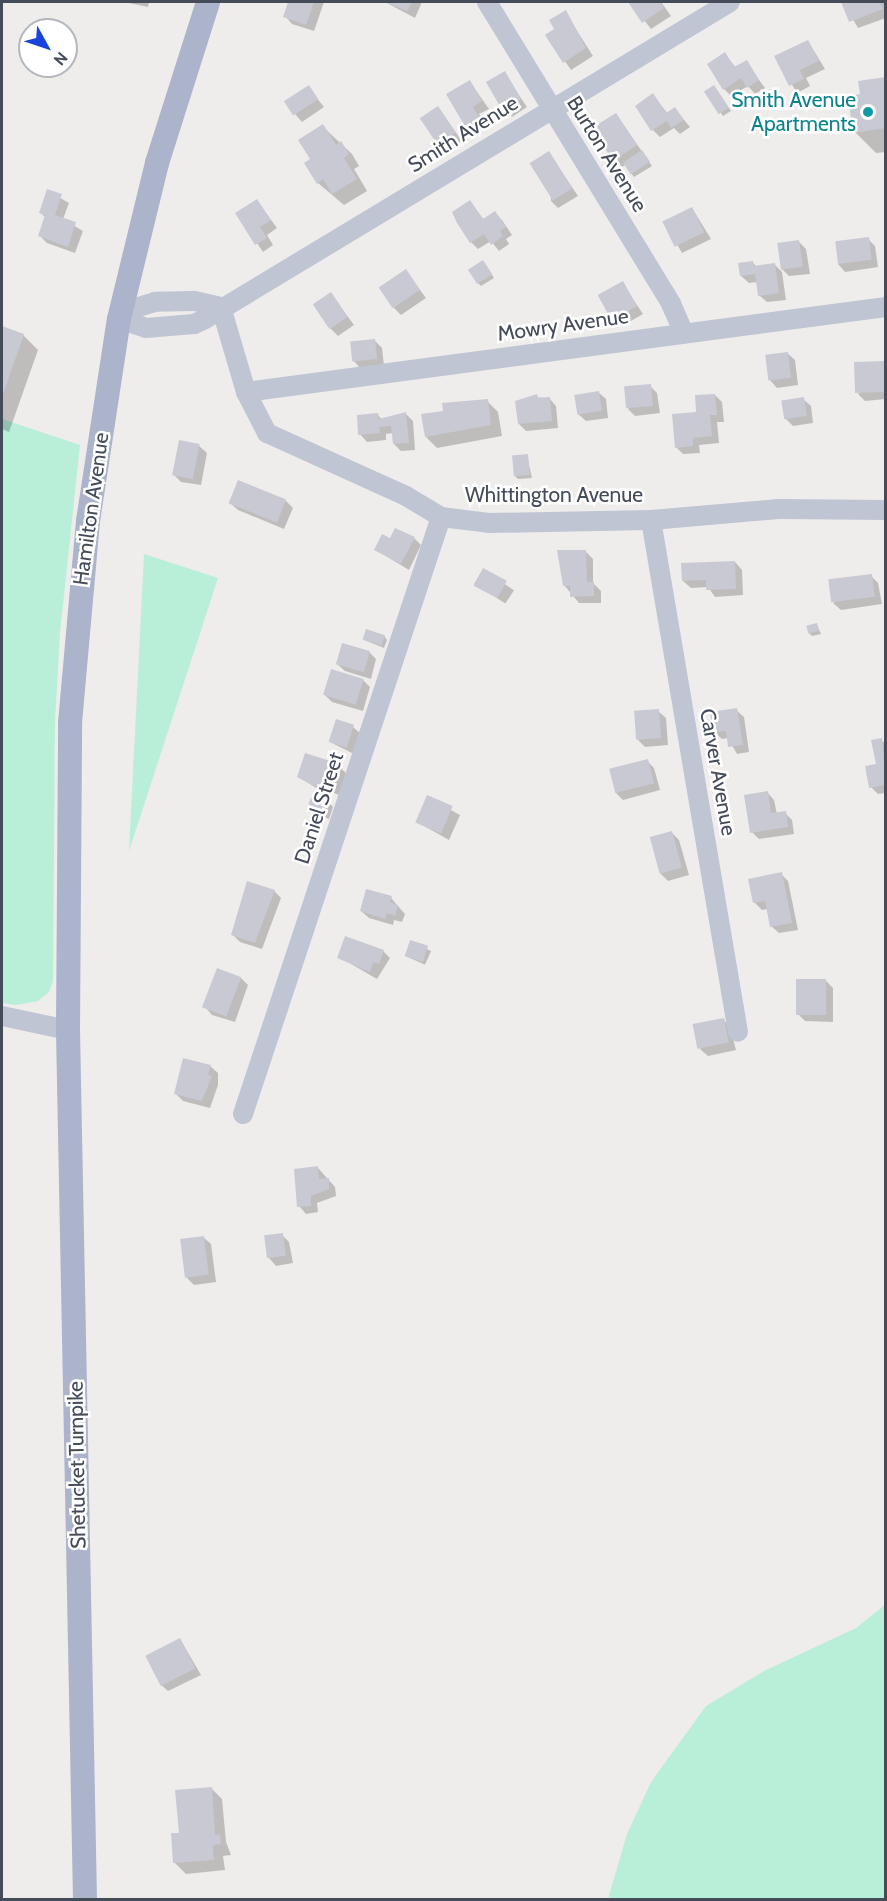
<!DOCTYPE html>
<html>
<head>
<meta charset="utf-8">
<style>
	body { margin:0 }
	#map { position:relative; width:887px; height:1901px; overflow:hidden; background:#efecec; font-family:Cabin,sans-serif }
	div>[style] { position:absolute }
	.green>* { inset:0; background:#b9eed9 }
	.shadow>* { inset:0; background:#0003; transform-origin:0 0 }
	.building>* { inset:0; background:#c8c9d2; transform-origin:0 0 }
	.minor>* { height:20px; margin:-10px; padding:0 10px; transform-origin:10px; border-radius:10px; background:#bfc5d2 }
	.major>* { height:24px; margin:-12px; padding:0 12px; transform-origin:12px; border-radius:12px; background:#abb4cb }
	.dots>* { width:16px; height:16px; translate:-50% -50%; box-sizing:border-box; border:3px solid #fff; border-radius:50% }
	span { translate:-50% -50%; white-space:nowrap; text-align:center; line-height:1.15; -webkit-text-stroke:5px #fff; paint-order:stroke }
	.culture-label { font-size:21px; color:#0d838f }
	.right { translate:-100% -50%; text-align:right }
	.street-label { font-size:21px; color:#444b59 }
	.frame { position:absolute; inset:0; border:3px solid #444b59; pointer-events:none }
	.north { position:absolute; left:18px; top:18px; width:60px; height:60px; box-sizing:border-box; background:#fff; border:2px solid #b4b7bd; border-radius:50%; rotate:130deg; font-size:16px; font-weight:700; line-height:24px; text-align:center; color:#444b59 }
	.north::after { content:''; display:block; margin:auto; width:21px; height:27px; background:#1944db; clip-path:polygon(50% 0,100% 100%,50% 72%,0 100%) }
</style>
</head>
<body>
<div id="map">
	<div class="green">
		<i style="clip-path:polygon(2px 419px,80px 445px,60px 633px,55px 722px,53px 981px,49px 992px,38px 1001px,16px 1005px,2px 1003px)"></i>
		<i style="clip-path:polygon(144px 554px,218px 578px,129px 851px)"></i>
		<i style="clip-path:polygon(885px 1605px,885px 1899px,608px 1899px,627px 1834px,651px 1782px,706px 1706px,764px 1671px,856px 1628px)"></i>
	</div>
	<div class="shadow">
		<i style="clip-path:polygon(124px 2px,149px 2px,148px 7px)"></i>
		<i style="clip-path:polygon(290px 2px,324px 2px,314px 31px,292px 24px,285px 16px)"></i>
		<i style="clip-path:polygon(385px 2px,422px 2px,415px 18px)"></i>
		<i style="clip-path:polygon(630px 2px,661px 2px,671px 16px,651px 29px)"></i>
		<i style="clip-path:polygon(843px 2px,884px 2px,886px 18px,858px 28px)"></i>
		<i style="clip-path:polygon(565px 12px,593px 56px,571px 70px,547px 35px,556px 29px)"></i>
		<i style="clip-path:polygon(808px 41px,825px 69px,806px 78px,810px 86px,797px 93px,776px 57px)"></i>
		<i style="clip-path:polygon(725px 54px,736px 68px,746px 62px,765px 88px,755px 94px,748px 86px,731px 96px,724px 89px)"></i>
		<i style="left:504px;top:73px;width:41px;height:18px;rotate:56deg"></i>
		<i style="clip-path:polygon(886px 79px,886px 152px,876px 153px,855px 132px,862px 95px)"></i>
		<i style="clip-path:polygon(470px 82px,489px 109px,479px 114px,486px 127px,474px 134px,467px 127px)"></i>
		<i style="clip-path:polygon(308px 87px,324px 107px,302px 122px,295px 114px)"></i>
		<i style="clip-path:polygon(717px 90px,731px 111px,723px 116px,706px 92px)"></i>
		<i style="clip-path:polygon(653px 95px,668px 114px,675px 109px,690px 127px,680px 134px,674px 128px,660px 137px,653px 130px)"></i>
		<i style="clip-path:polygon(438px 108px,462px 141px,446px 151px,439px 144px)"></i>
		<i style="clip-path:polygon(616px 114px,652px 166px,634px 177px,625px 165px,622px 167px,615px 160px)"></i>
		<i style="clip-path:polygon(322px 126px,352px 154px,359px 166px,354px 169px,367px 191px,344px 205px,318px 183px,312px 160px)"></i>
		<i style="clip-path:polygon(549px 153px,578px 196px,558px 208px,551px 201px)"></i>
		<i style="clip-path:polygon(48px 191px,69px 203px,63px 219px,83px 231px,75px 253px,47px 243px,40px 236px,46px 218px,41px 213px)"></i>
		<i style="clip-path:polygon(257px 201px,277px 228px,267px 235px,273px 245px,263px 252px,237px 213px)"></i>
		<i style="clip-path:polygon(470px 202px,484px 220px,495px 213px,502px 220px,512px 235px,506px 239px,509px 244px,499px 251px,491px 241px,478px 249px,471px 242px)"></i>
		<i style="clip-path:polygon(692px 208px,711px 239px,682px 253px,664px 222px)"></i>
		<i style="clip-path:polygon(868px 239px,875px 246px,878px 267px,845px 272px,838px 264px)"></i>
		<i style="clip-path:polygon(799px 242px,806px 249px,810px 274px,789px 276px,782px 269px)"></i>
		<i style="clip-path:polygon(753px 263px,757px 267px,775px 265px,782px 272px,786px 300px,767px 302px,759px 295px,758px 282px,749px 283px,741px 276px)"></i>
		<i style="clip-path:polygon(486px 265px,494px 278px,481px 286px,478px 283px)"></i>
		<i style="clip-path:polygon(406px 271px,426px 298px,401px 315px,394px 308px)"></i>
		<i style="clip-path:polygon(622px 283px,643px 314px,624px 325px,609px 312px,600px 295px)"></i>
		<i style="clip-path:polygon(331px 294px,354px 325px,338px 336px,331px 329px)"></i>
		<i style="clip-path:polygon(2px 328px,23px 335px,38px 350px,9px 432px,2px 429px)"></i>
		<i style="clip-path:polygon(375px 341px,382px 348px,384px 366px,360px 368px,353px 360px)"></i>
		<i style="clip-path:polygon(787px 353px,795px 360px,798px 385px,777px 388px,770px 380px)"></i>
		<i style="clip-path:polygon(884px 363px,886px 399px,865px 401px,858px 394px)"></i>
		<i style="clip-path:polygon(650px 386px,657px 393px,660px 413px,635px 416px,628px 409px)"></i>
		<i style="clip-path:polygon(598px 392px,606px 399px,608px 418px,586px 421px,578px 414px)"></i>
		<i style="clip-path:polygon(715px 395px,722px 402px,724px 422px,717px 422px,719px 443px,699px 445px,700px 453px,683px 454px,676px 447px)"></i>
		<i style="clip-path:polygon(528px 397px,549px 398px,556px 406px,558px 428px,526px 431px,519px 424px)"></i>
		<i style="clip-path:polygon(803px 399px,811px 406px,813px 423px,793px 426px,786px 419px)"></i>
		<i style="clip-path:polygon(487px 401px,498px 412px,502px 436px,437px 448px,426px 437px)"></i>
		<i style="clip-path:polygon(406px 414px,413px 421px,415px 450px,401px 451px,394px 444px,393px 433px,386px 434px,386px 440px,367px 442px,360px 434px,378px 415px,382px 420px)"></i>
		<i style="clip-path:polygon(199px 446px,207px 453px,201px 485px,181px 482px,174px 475px)"></i>
		<i style="clip-path:polygon(527px 456px,532px 478px,518px 479px,515px 476px)"></i>
		<i style="clip-path:polygon(239px 482px,286px 501px,293px 508px,284px 529px,238px 510px,230px 503px)"></i>
		<i style="clip-path:polygon(414px 538px,421px 545px,409px 570px,376px 550px,391px 540px)"></i>
		<i style="clip-path:polygon(585px 551px,593px 559px,593px 583px,601px 591px,601px 603px,579px 603px,564px 585px)"></i>
		<i style="clip-path:polygon(735px 562px,742px 570px,743px 595px,715px 597px,708px 587px,691px 588px,683px 581px)"></i>
		<i style="left:483px;top:570px;width:37px;height:16px;rotate:33deg"></i>
		<i style="clip-path:polygon(871px 576px,878px 583px,882px 604px,841px 610px,833px 603px)"></i>
		<i style="clip-path:polygon(817px 625px,821px 634px,812px 636px,809px 633px)"></i>
		<i style="clip-path:polygon(384px 636px,387px 640px,384px 648px,364px 640px)"></i>
		<i style="clip-path:polygon(369px 652px,376px 659px,371px 679px,345px 671px,337px 664px)"></i>
		<i style="clip-path:polygon(363px 680px,370px 687px,363px 711px,332px 702px,325px 695px)"></i>
		<i style="clip-path:polygon(736px 710px,744px 717px,749px 752px,737px 754px,728px 738px,722px 739px,714px 732px)"></i>
		<i style="clip-path:polygon(658px 711px,666px 718px,668px 745px,645px 747px,638px 740px)"></i>
		<i style="clip-path:polygon(353px 727px,361px 734px,354px 754px,330px 742px)"></i>
		<i style="clip-path:polygon(881px 740px,886px 744px,886px 793px,878px 794px,871px 787px)"></i>
		<i style="clip-path:polygon(647px 761px,654px 768px,660px 790px,623px 800px,616px 793px)"></i>
		<i style="clip-path:polygon(339px 766px,346px 773px,339px 795px,325px 790px,324px 793px,299px 777px)"></i>
		<i style="clip-path:polygon(767px 792px,774px 800px,777px 814px,785px 813px,792px 820px,794px 834px,759px 839px,752px 832px)"></i>
		<i style="clip-path:polygon(427px 797px,460px 815px,449px 840px,417px 822px)"></i>
		<i style="clip-path:polygon(330px 804px,333px 807px,329px 819px,308px 811px)"></i>
		<i style="clip-path:polygon(672px 833px,679px 840px,689px 875px,668px 881px,661px 874px,652px 838px)"></i>
		<i style="clip-path:polygon(781px 874px,788px 881px,798px 930px,779px 933px,771px 926px,768px 909px,762px 910px,754px 902px)"></i>
		<i style="clip-path:polygon(274px 891px,281px 898px,262px 949px,240px 942px,233px 935px)"></i>
		<i style="clip-path:polygon(391px 898px,405px 914px,402px 922px,394px 920px,393px 925px,369px 918px,361px 911px)"></i>
		<i style="left:411px;top:942px;width:22px;height:15px;rotate:24deg"></i>
		<i style="clip-path:polygon(383px 951px,390px 958px,377px 979px,339px 957px)"></i>
		<i style="clip-path:polygon(241px 978px,248px 985px,235px 1022px,212px 1015px,205px 1007px)"></i>
		<i style="clip-path:polygon(826px 981px,833px 988px,833px 1022px,805px 1021px,798px 1014px)"></i>
		<i style="clip-path:polygon(723px 1019px,730px 1027px,736px 1050px,708px 1056px,700px 1049px)"></i>
		<i style="clip-path:polygon(210px 1066px,218px 1073px,218px 1085px,210px 1108px,183px 1101px,176px 1094px)"></i>
		<i style="clip-path:polygon(318px 1168px,335px 1187px,336px 1196px,317px 1203px,318px 1212px,306px 1214px,299px 1206px)"></i>
		<i style="clip-path:polygon(282px 1235px,289px 1242px,293px 1263px,276px 1266px,269px 1258px)"></i>
		<i style="clip-path:polygon(203px 1237px,211px 1244px,216px 1282px,194px 1285px,187px 1278px)"></i>
		<i style="clip-path:polygon(180px 1639px,201px 1675px,168px 1691px,160px 1684px)"></i>
		<i style="clip-path:polygon(211px 1788px,222px 1799px,226px 1842px,231px 1855px,223px 1856px,225px 1870px,186px 1874px,175px 1863px,180px 1834px)"></i>
	</div>
	<div class="building">
		<i style="clip-path:polygon(288px 2px,314px 2px,306px 25px,283px 17px)"></i>
		<i style="clip-path:polygon(385px 2px,412px 2px,407px 11px)"></i>
		<i style="clip-path:polygon(628px 2px,660px 2px,664px 8px,642px 23px)"></i>
		<i style="clip-path:polygon(841px 2px,880px 2px,883px 9px,849px 22px)"></i>
		<i style="clip-path:polygon(566px 10px,586px 48px,563px 63px,545px 35px,554px 29px,549px 20px)"></i>
		<i style="clip-path:polygon(808px 40px,819px 61px,800px 70px,804px 79px,789px 86px,774px 56px)"></i>
		<i style="clip-path:polygon(725px 52px,734px 67px,747px 60px,759px 80px,747px 88px,741px 78px,723px 90px,707px 64px)"></i>
		<i style="left:505px;top:71px;width:32px;height:22px;rotate:60deg"></i>
		<i style="clip-path:polygon(886px 77px,886px 128px,853px 133px,848px 96px,860px 94px,858px 81px)"></i>
		<i style="clip-path:polygon(470px 80px,482px 101px,473px 107px,480px 119px,466px 128px,446px 94px)"></i>
		<i style="left:309px;top:85px;width:17px;height:30px;rotate:57deg"></i>
		<i style="left:714px;top:85px;width:27px;height:12px;rotate:57deg"></i>
		<i style="clip-path:polygon(653px 93px,666px 113px,675px 107px,684px 120px,671px 128px,667px 121px,651px 131px,635px 106px)"></i>
		<i style="left:438px;top:106px;width:32px;height:22px;rotate:56deg"></i>
		<i style="clip-path:polygon(616px 113px,637px 145px,613px 161px,594px 131px,595px 126px)"></i>
		<i style="clip-path:polygon(323px 124px,336px 145px,341px 141px,349px 154px,344px 158px,357px 179px,332px 194px,323px 179px,317px 184px,304px 163px,310px 159px,298px 140px)"></i>
		<i style="left:642px;top:150px;width:14px;height:23px;rotate:56deg"></i>
		<i style="left:549px;top:151px;width:44px;height:23px;rotate:58deg"></i>
		<i style="clip-path:polygon(47px 189px,62px 194px,55px 215px,76px 222px,68px 247px,38px 236px,45px 215px,39px 213px)"></i>
		<i style="clip-path:polygon(257px 199px,271px 220px,260px 227px,267px 238px,255px 245px,235px 213px)"></i>
		<i style="clip-path:polygon(470px 200px,483px 219px,495px 211px,506px 227px,500px 231px,503px 236px,491px 245px,484px 234px,470px 243px,457px 223px,452px 212px)"></i>
		<i style="left:692px;top:207px;width:28px;height:33px;rotate:64deg"></i>
		<i style="left:869px;top:237px;width:23px;height:34px;rotate:83deg"></i>
		<i style="left:799px;top:240px;width:27px;height:22px;rotate:82deg"></i>
		<i style="left:483px;top:260px;width:17px;height:18px;rotate:57deg"></i>
		<i style="clip-path:polygon(753px 261px,754px 266px,775px 263px,779px 293px,758px 296px,755px 274px,740px 276px,738px 263px)"></i>
		<i style="left:406px;top:269px;width:25px;height:33px;rotate:56deg"></i>
		<i style="left:623px;top:281px;width:29px;height:29px;rotate:61deg"></i>
		<i style="left:331px;top:292px;width:30px;height:22px;rotate:56deg"></i>
		<i style="clip-path:polygon(2px 326px,24px 334px,2px 397px)"></i>
		<i style="left:375px;top:339px;width:20px;height:25px;rotate:84deg"></i>
		<i style="left:788px;top:352px;width:26px;height:23px;rotate:83deg"></i>
		<i style="left:885px;top:361px;width:31px;height:31px;rotate:88deg"></i>
		<i style="left:651px;top:384px;width:22px;height:27px;rotate:85deg"></i>
		<i style="left:599px;top:391px;width:20px;height:25px;rotate:81deg"></i>
		<i style="clip-path:polygon(537px 394px,538px 398px,550px 397px,552px 421px,518px 424px,515px 401px)"></i>
		<i style="clip-path:polygon(715px 394px,717px 415px,710px 415px,712px 436px,693px 438px,693px 446px,675px 448px,672px 414px,696px 412px,695px 395px)"></i>
		<i style="left:804px;top:397px;width:19px;height:23px;rotate:81deg"></i>
		<i style="clip-path:polygon(488px 399px,491px 425px,425px 437px,421px 414px,443px 411px,442px 403px)"></i>
		<i style="clip-path:polygon(406px 412px,409px 443px,393px 444px,391px 426px,379px 427px,380px 433px,358px 435px,357px 415px,378px 413px,379px 419px)"></i>
		<i style="left:179px;top:440px;width:21px;height:36px;rotate:11deg"></i>
		<i style="left:528px;top:454px;width:21px;height:16px;rotate:85deg"></i>
		<i style="left:238px;top:480px;width:52px;height:25px;rotate:22deg"></i>
		<i style="clip-path:polygon(395px 528px,415px 537px,401px 564px,374px 550px,382px 534px,390px 538px)"></i>
		<i style="clip-path:polygon(557px 550px,586px 550px,587px 582px,594px 582px,594px 596px,570px 597px,570px 586px,563px 586px)"></i>
		<i style="clip-path:polygon(735px 561px,736px 589px,706px 590px,706px 580px,682px 581px,681px 563px)"></i>
		<i style="left:483px;top:568px;width:27px;height:20px;rotate:28deg"></i>
		<i style="left:872px;top:574px;width:23px;height:44px;rotate:83deg"></i>
		<i style="left:817px;top:623px;width:8px;height:11px;rotate:76deg"></i>
		<i style="left:366px;top:629px;width:20px;height:11px;rotate:18deg"></i>
		<i style="left:342px;top:643px;width:29px;height:22px;rotate:16deg"></i>
		<i style="left:331px;top:669px;width:34px;height:27px;rotate:17deg"></i>
		<i style="clip-path:polygon(737px 708px,743px 745px,728px 747px,726px 731px,713px 732px,710px 712px)"></i>
		<i style="left:659px;top:709px;width:29px;height:25px;rotate:86deg"></i>
		<i style="left:336px;top:719px;width:19px;height:24px;rotate:18deg"></i>
		<i style="clip-path:polygon(882px 738px,886px 785px,869px 788px,865px 766px,876px 764px,871px 740px)"></i>
		<i style="clip-path:polygon(305px 753px,340px 764px,332px 788px,317px 784px,316px 787px,297px 777px)"></i>
		<i style="left:648px;top:759px;width:25px;height:40px;rotate:76deg"></i>
		<i style="clip-path:polygon(768px 791px,771px 813px,786px 811px,788px 827px,750px 833px,744px 795px)"></i>
		<i style="left:427px;top:795px;width:28px;height:30px;rotate:23deg"></i>
		<i style="left:311px;top:797px;width:20px;height:15px;rotate:18deg"></i>
		<i style="left:672px;top:831px;width:38px;height:23px;rotate:75deg"></i>
		<i style="clip-path:polygon(782px 872px,792px 923px,770px 927px,765px 901px,753px 903px,748px 879px)"></i>
		<i style="clip-path:polygon(247px 881px,275px 890px,255px 943px,231px 935px)"></i>
		<i style="clip-path:polygon(366px 889px,392px 896px,390px 902px,398px 905px,395px 916px,387px 913px,385px 919px,360px 911px)"></i>
		<i style="clip-path:polygon(345px 936px,384px 950px,379px 964px,373px 962px,370px 972px,337px 958px)"></i>
		<i style="left:410px;top:940px;width:19px;height:17px;rotate:18deg"></i>
		<i style="left:217px;top:968px;width:26px;height:42px;rotate:21deg"></i>
		<i style="left:796px;top:979px;width:30px;height:36px"></i>
		<i style="left:724px;top:1018px;width:25px;height:32px;rotate:79deg"></i>
		<i style="clip-path:polygon(183px 1058px,211px 1065px,208px 1075px,212px 1076px,202px 1101px,174px 1094px)"></i>
		<i style="clip-path:polygon(318px 1166px,319px 1179px,329px 1178px,329px 1189px,311px 1196px,311px 1206px,297px 1207px,294px 1169px)"></i>
		<i style="left:283px;top:1233px;width:23px;height:19px;rotate:83deg"></i>
		<i style="left:204px;top:1236px;width:39px;height:24px;rotate:83deg"></i>
		<i style="left:180px;top:1638px;width:34px;height:39px;rotate:63deg"></i>
		<i style="clip-path:polygon(212px 1787px,215px 1835px,220px 1834px,221px 1844px,213px 1845px,214px 1860px,173px 1863px,171px 1833px,179px 1833px,175px 1790px)"></i>
	</div>
	<div class="minor">
		<i style="left:487px;top:2px;width:354px;rotate:58.6deg"></i>
		<i style="left:671px;top:304px;width:32px;rotate:66deg"></i>
		<i style="left:221px;top:307px;width:28px;rotate:-167deg"></i>
		<i style="left:194px;top:301px;width:39px;rotate:179deg"></i>
		<i style="left:155px;top:302px;width:24px;rotate:163deg"></i>
		<i style="left:132px;top:309px;width:16px;rotate:142deg"></i>
		<i style="left:119px;top:319px;width:28px;rotate:18deg"></i>
		<i style="left:146px;top:328px;width:48px;rotate:-4.8deg"></i>
		<i style="left:194px;top:324px;width:12px;rotate:-24deg"></i>
		<i style="left:205px;top:319px;width:613px;rotate:-31.12deg"></i>
		<i style="left:221px;top:307px;width:89px;rotate:73.6deg"></i>
		<i style="left:246px;top:392px;width:46px;rotate:62.9deg"></i>
		<i style="left:267px;top:433px;width:153px;rotate:24.4deg"></i>
		<i style="left:406px;top:496px;width:41px;rotate:31deg"></i>
		<i style="left:441px;top:517px;width:48px;rotate:7.1deg"></i>
		<i style="left:489px;top:523px;width:162px;rotate:-1.1deg"></i>
		<i style="left:651px;top:520px;width:128px;rotate:-4.9deg"></i>
		<i style="left:779px;top:509px;width:107px;rotate:0.5deg"></i>
		<i style="left:246px;top:392px;width:646px;rotate:-7.57deg"></i>
		<i style="left:651px;top:520px;width:519px;rotate:80.36deg"></i>
		<i style="left:2px;top:1016px;width:67px;rotate:12deg"></i>
		<i style="left:243px;top:1114px;width:629px;rotate:-71.65deg"></i>
	</div>
	<div class="major">
		<i style="left:85px;top:1900px;width:870px;rotate:-91.12deg"></i>
		<i style="left:68px;top:1030px;width:307px;rotate:-89.6deg"></i>
		<i style="left:70px;top:723px;width:203px;rotate:-84.9deg"></i>
		<i style="left:88px;top:521px;width:204px;rotate:-81.3deg"></i>
		<i style="left:119px;top:319px;width:161px;rotate:-76.3deg"></i>
		<i style="left:157px;top:163px;width:169px;rotate:-72.4deg"></i>
	</div>
	<div class="dots">
		<i style="left:868px;top:112px;background:#0f9aa8"></i>
	</div>
	<div class="culture-label">
		<span class="right" style="left:856px;top:112px">Smith Avenue<br>Apartments</span>
	</div>
	<div class="street-label">
		<span style="left:463px;top:134px;rotate:-32deg">Smith Avenue</span>
		<span style="left:607px;top:154px;rotate:58deg">Burton Avenue</span>
		<span style="left:563px;top:325px;rotate:-8deg">Mowry Avenue</span>
		<span style="left:554px;top:495px">Whittington Avenue</span>
		<span style="left:91px;top:509px;rotate:-82deg">Hamilton Avenue</span>
		<span style="left:718px;top:772px;rotate:80deg">Carver Avenue</span>
		<span style="left:319px;top:808px;rotate:-72deg">Daniel Street</span>
		<span style="left:77px;top:1465px;rotate:-91deg">Shetucket Turnpike</span>
	</div>
	<div class="frame"></div>
	<div class="north">N</div>
</div>
</body>
</html>
